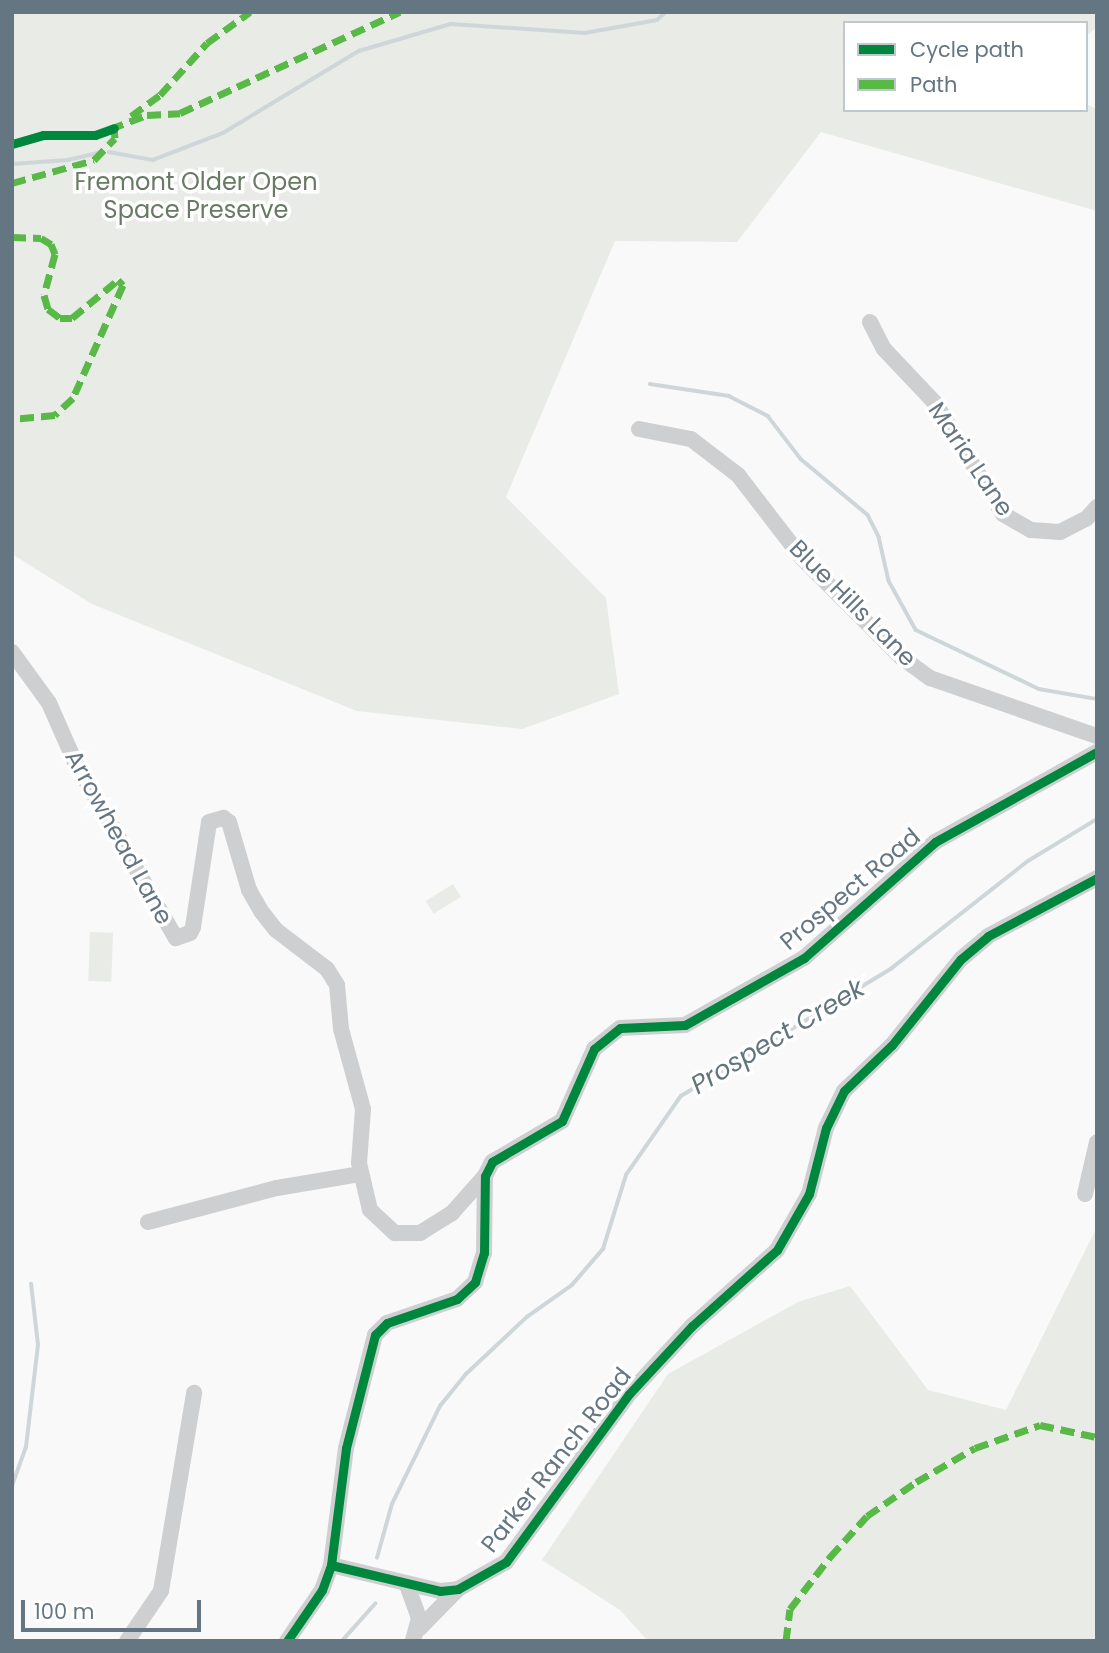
<!DOCTYPE html>
<html>
<head>
<meta charset="utf-8">
<style>
	body { margin:0 }
	#map { position:relative; width:1109px; height:1653px; overflow:hidden; background:#f9f9f9; font-family:Poppins,sans-serif }
	div>[style] { position:absolute }
	.green>* { inset:0; background:#e8ebe6; transform-origin:0 0 }
	.stream>* { height:3.5px; margin:-1.75px; padding:0 1.75px; transform-origin:1.75px; border-radius:1.75px; background:#ced6d9 }
	.minor>* { height:16px; margin:-8px; padding:0 8px; transform-origin:8px; border-radius:8px; background:#cecfd0 }
	.quiet>* { height:7px; margin-top:-3.5px; transform-origin:0; background:repeating-linear-gradient(90deg,#58b947 0 14px,transparent 0 21px) }
	.cycleway>* { height:9px; margin:-4.5px; padding:0 4.5px; transform-origin:4.5px; border-radius:4.5px; background:#00873e }
	span { translate:-50% -50%; white-space:nowrap; text-align:center; line-height:1.15; -webkit-text-stroke:7px #fff; paint-order:stroke }
	.park-label { font-size:24px; color:#687a64 }
	.street-label { font-size:24px; color:#657683 }
	.water-label { font-size:26px; color:#60757c; font-style:italic }
	.frame { position:absolute; inset:0; border:14px solid #657683; pointer-events:none }
	.legend { position:absolute; left:843px; top:21px; width:245px; height:91px; box-sizing:border-box; background:#fff; border:2px solid #c1c8cd; margin:0; padding:9px 12px; list-style:none; font-size:21px; color:#657683 }
	.legend li { display:flex; align-items:center; gap:14px; height:35px }
	.legend b { width:35px; border:2px solid #c1c8cd }
	.scale { position:absolute; left:21px; top:1600px; width:180px; height:32px; box-sizing:border-box; border:4px solid #657683; border-top:0; padding-left:9px; font-size:21px; line-height:24px; white-space:nowrap; color:#657683; -webkit-text-stroke:5px #fff; paint-order:stroke }
</style>
</head>
<body>
<div id="map">
	<div class="green">
		<i style="clip-path:polygon(12px 12px,1097px 12px,1097px 27px,1086px 36px,1086px 23px,845px 23px,845px 110px,1086px 110px,1086px 104px,1097px 109px,1097px 211px,821px 132px,737px 242px,615px 241px,506px 497px,606px 598px,619px 694px,522px 729px,357px 711px,92px 604px,12px 554px)"></i>
		<i style="left:453px;top:884px;width:15px;height:32px;rotate:58deg"></i>
		<i style="left:90px;top:932px;width:23px;height:49px;rotate:2deg"></i>
		<i style="clip-path:polygon(1097px 1227px,1097px 1641px,648px 1641px,620px 1610px,542px 1560px,668px 1374px,798px 1302px,850px 1286px,928px 1390px,1006px 1410px)"></i>
	</div>
	<div class="stream">
		<i style="left:109px;top:152px;width:45px;rotate:10.3deg"></i>
		<i style="left:153px;top:160px;width:75px;rotate:-21.1deg"></i>
		<i style="left:223px;top:133px;width:159px;rotate:-31.1deg"></i>
		<i style="left:359px;top:51px;width:96px;rotate:-16.4deg"></i>
		<i style="left:451px;top:24px;width:134px;rotate:3.8deg"></i>
		<i style="left:585px;top:33px;width:73px;rotate:-10.2deg"></i>
		<i style="left:657px;top:20px;width:12px;rotate:-42deg"></i>
		<i style="left:12px;top:164px;width:56px;rotate:-4.1deg"></i>
		<i style="left:68px;top:160px;width:36px;rotate:-13deg"></i>
		<i style="left:650px;top:384px;width:80px;rotate:8.6deg"></i>
		<i style="left:729px;top:396px;width:44px;rotate:27.1deg"></i>
		<i style="left:768px;top:416px;width:54px;rotate:52.5deg"></i>
		<i style="left:801px;top:459px;width:87px;rotate:39.9deg"></i>
		<i style="left:868px;top:515px;width:25px;rotate:63deg"></i>
		<i style="left:879px;top:537px;width:45px;rotate:77.2deg"></i>
		<i style="left:889px;top:581px;width:56px;rotate:61.1deg"></i>
		<i style="left:916px;top:630px;width:136px;rotate:25.6deg"></i>
		<i style="left:1039px;top:689px;width:59px;rotate:9.8deg"></i>
		<i style="left:12px;top:1486px;width:41px;rotate:-70.3deg"></i>
		<i style="left:26px;top:1447px;width:103px;rotate:-83.3deg"></i>
		<i style="left:38px;top:1345px;width:61px;rotate:-96.5deg"></i>
		<i style="left:377px;top:1558px;width:56px;rotate:-74.5deg"></i>
		<i style="left:392px;top:1504px;width:109px;rotate:-63.9deg"></i>
		<i style="left:440px;top:1406px;width:41px;rotate:-50.9deg"></i>
		<i style="left:466px;top:1374px;width:83px;rotate:-43.1deg"></i>
		<i style="left:527px;top:1317px;width:55px;rotate:-35.4deg"></i>
		<i style="left:572px;top:1285px;width:48px;rotate:-49.3deg"></i>
		<i style="left:603px;top:1249px;width:77px;rotate:-72.7deg"></i>
		<i style="left:626px;top:1175px;width:96px;rotate:-55.2deg"></i>
		<i style="left:681px;top:1096px;width:247px;rotate:-31.2deg"></i>
		<i style="left:892px;top:968px;width:173px;rotate:-38.2deg"></i>
		<i style="left:1028px;top:861px;width:81px;rotate:-31.3deg"></i>
		<i style="left:342px;top:1641px;width:50px;rotate:-48.3deg"></i>
	</div>
	<div class="minor">
		<i style="left:870px;top:322px;width:30px;rotate:63deg"></i>
		<i style="left:884px;top:349px;width:74px;rotate:46.6deg"></i>
		<i style="left:935px;top:403px;width:130px;rotate:58.5deg"></i>
		<i style="left:1003px;top:514px;width:32px;rotate:30deg"></i>
		<i style="left:1031px;top:530px;width:29px;rotate:4deg"></i>
		<i style="left:1060px;top:532px;width:30px;rotate:-27deg"></i>
		<i style="left:1087px;top:518px;width:15px;rotate:-48deg"></i>
		<i style="left:639px;top:429px;width:53px;rotate:10.9deg"></i>
		<i style="left:691px;top:439px;width:59px;rotate:37.5deg"></i>
		<i style="left:738px;top:475px;width:105px;rotate:52.4deg"></i>
		<i style="left:802px;top:558px;width:140px;rotate:45deg"></i>
		<i style="left:901px;top:657px;width:36px;rotate:36deg"></i>
		<i style="left:930px;top:678px;width:177px;rotate:19.2deg"></i>
		<i style="left:12px;top:652px;width:63px;rotate:54deg"></i>
		<i style="left:49px;top:703px;width:64px;rotate:66.2deg"></i>
		<i style="left:75px;top:762px;width:203px;rotate:60.2deg"></i>
		<i style="left:176px;top:938px;width:15px;rotate:-20deg"></i>
		<i style="left:190px;top:933px;width:7px;rotate:-63deg"></i>
		<i style="left:193px;top:927px;width:106px;rotate:-81.3deg"></i>
		<i style="left:209px;top:822px;width:15px;rotate:-16deg"></i>
		<i style="left:223px;top:818px;width:7px;rotate:34deg"></i>
		<i style="left:229px;top:822px;width:71px;rotate:73.6deg"></i>
		<i style="left:249px;top:890px;width:24px;rotate:60deg"></i>
		<i style="left:261px;top:911px;width:24px;rotate:52deg"></i>
		<i style="left:276px;top:930px;width:64px;rotate:37.4deg"></i>
		<i style="left:327px;top:969px;width:19px;rotate:58deg"></i>
		<i style="left:337px;top:985px;width:44px;rotate:84.8deg"></i>
		<i style="left:341px;top:1029px;width:83px;rotate:74.6deg"></i>
		<i style="left:363px;top:1109px;width:54px;rotate:94.2deg"></i>
		<i style="left:359px;top:1163px;width:48px;rotate:76.8deg"></i>
		<i style="left:370px;top:1210px;width:34px;rotate:43deg"></i>
		<i style="left:395px;top:1233px;width:25px"></i>
		<i style="left:420px;top:1233px;width:38px;rotate:-32deg"></i>
		<i style="left:452px;top:1213px;width:50px;rotate:-48.3deg"></i>
		<i style="left:1085px;top:1194px;width:53px;rotate:-77deg"></i>
		<i style="left:148px;top:1222px;width:133px;rotate:-14.8deg"></i>
		<i style="left:277px;top:1188px;width:85px;rotate:-9.5deg"></i>
		<i style="left:331px;top:1565px;width:112px;rotate:13.4deg"></i>
		<i style="left:440px;top:1591px;width:18px;rotate:-6deg"></i>
		<i style="left:458px;top:1589px;width:55px;rotate:-29.4deg"></i>
		<i style="left:506px;top:1562px;width:208px;rotate:-53.8deg"></i>
		<i style="left:629px;top:1394px;width:93px;rotate:-47.2deg"></i>
		<i style="left:692px;top:1326px;width:114px;rotate:-41.8deg"></i>
		<i style="left:777px;top:1250px;width:64px;rotate:-60.3deg"></i>
		<i style="left:809px;top:1194px;width:68px;rotate:-75.6deg"></i>
		<i style="left:826px;top:1128px;width:41px;rotate:-64.1deg"></i>
		<i style="left:844px;top:1091px;width:66px;rotate:-43.8deg"></i>
		<i style="left:892px;top:1045px;width:110px;rotate:-51.3deg"></i>
		<i style="left:961px;top:959px;width:35px;rotate:-40deg"></i>
		<i style="left:988px;top:936px;width:123px;rotate:-28deg"></i>
		<i style="left:407px;top:1585px;width:35px;rotate:70deg"></i>
		<i style="left:419px;top:1618px;width:24px;rotate:105deg"></i>
		<i style="left:419px;top:1629px;width:56px;rotate:-45.7deg"></i>
		<i style="left:127px;top:1641px;width:60px;rotate:-55.8deg"></i>
		<i style="left:161px;top:1591px;width:201px;rotate:-80.5deg"></i>
		<i style="left:287px;top:1641px;width:62px;rotate:-55.5deg"></i>
		<i style="left:322px;top:1590px;width:27px;rotate:-70deg"></i>
		<i style="left:331px;top:1565px;width:118px;rotate:-82.7deg"></i>
		<i style="left:346px;top:1448px;width:117px;rotate:-75.6deg"></i>
		<i style="left:375px;top:1335px;width:17px;rotate:-45deg"></i>
		<i style="left:387px;top:1323px;width:74px;rotate:-18.9deg"></i>
		<i style="left:457px;top:1299px;width:25px;rotate:-43deg"></i>
		<i style="left:475px;top:1282px;width:30px;rotate:-73deg"></i>
		<i style="left:484px;top:1253px;width:77px;rotate:-89.3deg"></i>
		<i style="left:485px;top:1176px;width:16px;rotate:-63deg"></i>
		<i style="left:492px;top:1162px;width:81px;rotate:-30.4deg"></i>
		<i style="left:562px;top:1121px;width:79px;rotate:-66deg"></i>
		<i style="left:594px;top:1049px;width:33px;rotate:-39deg"></i>
		<i style="left:620px;top:1028px;width:65px;rotate:-2.6deg"></i>
		<i style="left:685px;top:1025px;width:137px;rotate:-29.4deg"></i>
		<i style="left:804px;top:958px;width:175px;rotate:-41.5deg"></i>
		<i style="left:935px;top:842px;width:185px;rotate:-29.1deg"></i>
	</div>
	<div class="quiet">
		<i style="left:131px;top:116px;width:36px;rotate:-36deg"></i>
		<i style="left:160px;top:95px;width:70px;rotate:-47.9deg"></i>
		<i style="left:207px;top:43px;width:53px;rotate:-35.8deg"></i>
		<i style="left:110px;top:129px;width:40px;rotate:-21deg"></i>
		<i style="left:147px;top:115px;width:33px;rotate:-3deg"></i>
		<i style="left:180px;top:113px;width:242px;rotate:-24.7deg"></i>
		<i style="left:12px;top:183px;width:85px;rotate:-15.7deg"></i>
		<i style="left:94px;top:160px;width:30px;rotate:-46deg"></i>
		<i style="left:115px;top:138px;width:10px;rotate:-96deg"></i>
		<i style="left:12px;top:237px;width:29px;rotate:2deg"></i>
		<i style="left:41px;top:238px;width:12px;rotate:31deg"></i>
		<i style="left:51px;top:244px;width:11px;rotate:68deg"></i>
		<i style="left:55px;top:254px;width:42px;rotate:105deg"></i>
		<i style="left:44px;top:295px;width:15px;rotate:74deg"></i>
		<i style="left:48px;top:309px;width:15px;rotate:37deg"></i>
		<i style="left:60px;top:318px;width:12px"></i>
		<i style="left:72px;top:318px;width:60px;rotate:-39.6deg"></i>
		<i style="left:118px;top:280px;width:7px;rotate:45deg"></i>
		<i style="left:123px;top:285px;width:124px;rotate:113.9deg"></i>
		<i style="left:73px;top:398px;width:25px;rotate:137deg"></i>
		<i style="left:55px;top:415px;width:43px;rotate:174.7deg"></i>
		<i style="left:786px;top:1641px;width:32px;rotate:-83deg"></i>
		<i style="left:790px;top:1609px;width:66px;rotate:-52.4deg"></i>
		<i style="left:830px;top:1557px;width:55px;rotate:-47.9deg"></i>
		<i style="left:867px;top:1516px;width:60px;rotate:-34.8deg"></i>
		<i style="left:916px;top:1482px;width:68px;rotate:-30deg"></i>
		<i style="left:975px;top:1448px;width:69px;rotate:-19.5deg"></i>
		<i style="left:1040px;top:1425px;width:58px;rotate:11.9deg"></i>
	</div>
	<div class="cycleway">
		<i style="left:12px;top:144px;width:32px;rotate:-16deg"></i>
		<i style="left:43px;top:135px;width:52px"></i>
		<i style="left:95px;top:135px;width:20px;rotate:-20deg"></i>
		<i style="left:331px;top:1565px;width:112px;rotate:13.4deg"></i>
		<i style="left:440px;top:1591px;width:18px;rotate:-6deg"></i>
		<i style="left:458px;top:1589px;width:55px;rotate:-29.4deg"></i>
		<i style="left:506px;top:1562px;width:208px;rotate:-53.8deg"></i>
		<i style="left:629px;top:1394px;width:93px;rotate:-47.2deg"></i>
		<i style="left:692px;top:1326px;width:114px;rotate:-41.8deg"></i>
		<i style="left:777px;top:1250px;width:64px;rotate:-60.3deg"></i>
		<i style="left:809px;top:1194px;width:68px;rotate:-75.6deg"></i>
		<i style="left:826px;top:1128px;width:41px;rotate:-64.1deg"></i>
		<i style="left:844px;top:1091px;width:66px;rotate:-43.8deg"></i>
		<i style="left:892px;top:1045px;width:110px;rotate:-51.3deg"></i>
		<i style="left:961px;top:959px;width:35px;rotate:-40deg"></i>
		<i style="left:988px;top:936px;width:123px;rotate:-28deg"></i>
		<i style="left:287px;top:1641px;width:62px;rotate:-55.5deg"></i>
		<i style="left:322px;top:1590px;width:27px;rotate:-70deg"></i>
		<i style="left:331px;top:1565px;width:118px;rotate:-82.7deg"></i>
		<i style="left:346px;top:1448px;width:117px;rotate:-75.6deg"></i>
		<i style="left:375px;top:1335px;width:17px;rotate:-45deg"></i>
		<i style="left:387px;top:1323px;width:74px;rotate:-18.9deg"></i>
		<i style="left:457px;top:1299px;width:25px;rotate:-43deg"></i>
		<i style="left:475px;top:1282px;width:30px;rotate:-73deg"></i>
		<i style="left:484px;top:1253px;width:77px;rotate:-89.3deg"></i>
		<i style="left:485px;top:1176px;width:16px;rotate:-63deg"></i>
		<i style="left:492px;top:1162px;width:81px;rotate:-30.4deg"></i>
		<i style="left:562px;top:1121px;width:79px;rotate:-66deg"></i>
		<i style="left:594px;top:1049px;width:33px;rotate:-39deg"></i>
		<i style="left:620px;top:1028px;width:65px;rotate:-2.6deg"></i>
		<i style="left:685px;top:1025px;width:137px;rotate:-29.4deg"></i>
		<i style="left:804px;top:958px;width:175px;rotate:-41.5deg"></i>
		<i style="left:935px;top:842px;width:185px;rotate:-29.1deg"></i>
	</div>
	<div class="park-label">
		<span style="left:196px;top:196px">Fremont Older Open<br>Space Preserve</span>
	</div>
	<div class="street-label">
		<span style="left:971px;top:459px;rotate:56deg">Maria Lane</span>
		<span style="left:853px;top:603px;rotate:45deg">Blue Hills Lane</span>
		<span style="left:119px;top:837px;rotate:61deg">Arrowhead Lane</span>
		<span style="left:850px;top:889px;rotate:-40deg">Prospect Road</span>
		<span style="left:556px;top:1460px;rotate:-52deg">Parker Ranch Road</span>
	</div>
	<div class="water-label">
		<span style="left:778px;top:1037px;rotate:-31deg">Prospect Creek</span>
	</div>
	<div class="frame"></div>
	<ul class="legend">
	<li><b style="height:9px;background:#00873e"></b>Cycle path</li>
	<li><b style="height:9px;background:#58b947"></b>Path</li>
	</ul>
	<div class="scale">100 m</div>
</div>
</body>
</html>
